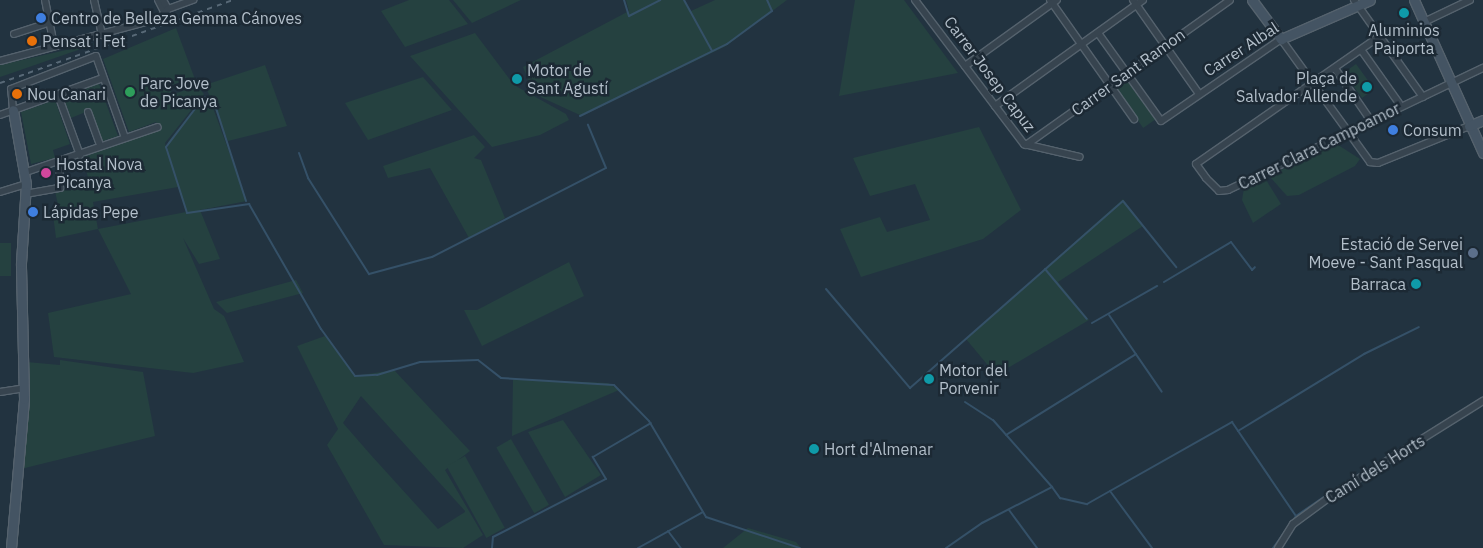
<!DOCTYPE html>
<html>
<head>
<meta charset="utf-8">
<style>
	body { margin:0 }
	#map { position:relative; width:1483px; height:548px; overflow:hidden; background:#223340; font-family:"IBM Plex Sans",sans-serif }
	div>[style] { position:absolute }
	.green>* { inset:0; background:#254140; transform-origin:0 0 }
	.stream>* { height:2px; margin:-1px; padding:0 1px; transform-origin:1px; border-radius:1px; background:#355168 }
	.roads { filter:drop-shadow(1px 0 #55626d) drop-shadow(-1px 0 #55626d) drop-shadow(0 1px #55626d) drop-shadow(0 -1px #55626d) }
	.street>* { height:6px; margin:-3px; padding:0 3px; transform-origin:3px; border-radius:3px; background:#37444f }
	.secondary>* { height:9px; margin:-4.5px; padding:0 4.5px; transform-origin:4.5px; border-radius:4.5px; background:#445463 }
	.rail>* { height:2px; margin-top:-1px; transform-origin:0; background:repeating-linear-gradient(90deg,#586977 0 5px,transparent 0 10px) }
	.dots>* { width:14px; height:14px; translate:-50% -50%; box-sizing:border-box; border:2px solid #1c2934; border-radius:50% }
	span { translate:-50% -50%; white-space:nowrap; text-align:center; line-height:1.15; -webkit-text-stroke:5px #1c2934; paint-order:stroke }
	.poi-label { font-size:16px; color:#b3bfca }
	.left { translate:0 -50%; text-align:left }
	.right { translate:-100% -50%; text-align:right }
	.street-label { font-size:16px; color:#b3bfca }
</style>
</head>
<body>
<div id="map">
	<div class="green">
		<i style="clip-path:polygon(409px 0,449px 0,468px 24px,405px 47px,381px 11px)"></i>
		<i style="clip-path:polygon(453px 0,521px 0,472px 23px)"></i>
		<i style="clip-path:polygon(626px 0,685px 0,691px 11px,715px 0,787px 0,726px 46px,582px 116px,534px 94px,523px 67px,629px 11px)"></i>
		<i style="clip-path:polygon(855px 0,904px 0,958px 73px,839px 96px)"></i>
		<i style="clip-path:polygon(evenodd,176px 28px,196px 82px,177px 83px,168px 96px,197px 86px,204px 94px,165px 143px,167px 152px,168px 142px,194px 109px,212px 105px,247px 201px,200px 210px,220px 259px,199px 264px,183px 238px,214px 309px,224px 316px,244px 362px,193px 373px,54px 357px,48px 313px,131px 294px,98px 229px,56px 238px,52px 207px,58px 205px,55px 191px,89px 182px,83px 157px,159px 130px,156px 122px,129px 132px,103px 59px,176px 28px,178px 187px,186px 212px,98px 229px,93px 202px,178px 187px)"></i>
		<i style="clip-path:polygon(475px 33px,514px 85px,566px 114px,569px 120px,540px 135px,492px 147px,410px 56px)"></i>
		<i style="clip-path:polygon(101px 42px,9px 74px,0 77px,0 65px)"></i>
		<i style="left:1356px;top:64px;width:31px;height:15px;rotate:54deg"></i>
		<i style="clip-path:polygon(265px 65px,287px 126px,228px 141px,205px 85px)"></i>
		<i style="clip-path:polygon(423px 77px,452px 110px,368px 140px,345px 103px)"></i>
		<i style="left:1129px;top:78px;width:49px;height:17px;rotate:55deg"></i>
		<i style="clip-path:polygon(99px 84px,118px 136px,100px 142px,88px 111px,71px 118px,63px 97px)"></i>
		<i style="clip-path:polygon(55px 100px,70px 144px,53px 150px,55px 158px,31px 164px,21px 112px)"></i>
		<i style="clip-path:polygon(979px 127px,1021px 210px,983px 239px,861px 277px,840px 229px,880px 217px,887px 232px,930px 220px,915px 184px,870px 196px,853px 158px)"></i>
		<i style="clip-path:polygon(474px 135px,485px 147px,474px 158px,481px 160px,505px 218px,469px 238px,430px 168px,388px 178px,383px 166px)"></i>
		<i style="clip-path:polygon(1335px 143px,1360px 159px,1355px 166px,1299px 195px,1287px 196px,1269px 176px)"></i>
		<i style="clip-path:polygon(1265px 178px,1281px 204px,1253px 223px,1242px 200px,1244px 188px)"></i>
		<i style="clip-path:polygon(1123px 199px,1143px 226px,1058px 282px,1089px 320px,996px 375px,966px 339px)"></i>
		<i style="left:11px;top:243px;width:33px;height:11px;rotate:90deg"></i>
		<i style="clip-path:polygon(569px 262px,584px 296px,482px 346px,464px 310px,477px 310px)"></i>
		<i style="clip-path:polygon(296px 280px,303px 293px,227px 313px,216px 302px)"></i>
		<i style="clip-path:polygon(evenodd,325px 336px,355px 376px,394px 370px,470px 451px,445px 470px,483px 535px,463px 548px,384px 545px,327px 445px,338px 429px,297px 346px,325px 336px,361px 396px,465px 511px,465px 512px,438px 529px,370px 454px,343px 423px,361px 396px)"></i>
		<i style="clip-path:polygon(60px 360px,143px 372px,155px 436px,21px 469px,29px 414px,27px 362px,60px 365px)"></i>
		<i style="clip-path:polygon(513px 379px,608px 383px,619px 390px,512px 436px)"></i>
		<i style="clip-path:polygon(563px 420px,601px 475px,565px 497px,528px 432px)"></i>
		<i style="left:511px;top:439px;width:76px;height:17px;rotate:60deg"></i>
		<i style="left:465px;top:456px;width:82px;height:21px;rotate:61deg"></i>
		<i style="clip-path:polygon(748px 528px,796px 542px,801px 548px,723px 548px)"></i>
	</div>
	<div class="stream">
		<i style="left:624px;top:0;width:17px;rotate:73deg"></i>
		<i style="left:629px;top:16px;width:35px;rotate:-27deg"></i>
		<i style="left:684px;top:0;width:58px;rotate:61.2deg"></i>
		<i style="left:580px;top:116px;width:164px;rotate:-26.1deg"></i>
		<i style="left:727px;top:44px;width:56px;rotate:-36.3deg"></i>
		<i style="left:772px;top:11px;width:12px;rotate:-114deg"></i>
		<i style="left:299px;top:153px;width:27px;rotate:70deg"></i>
		<i style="left:308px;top:178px;width:114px;rotate:57.6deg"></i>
		<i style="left:369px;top:274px;width:65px;rotate:-15.1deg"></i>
		<i style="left:432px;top:257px;width:195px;rotate:-27.1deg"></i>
		<i style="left:606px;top:168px;width:47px;rotate:-112.7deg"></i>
		<i style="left:246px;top:201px;width:107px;rotate:-107.9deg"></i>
		<i style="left:213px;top:99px;width:9px;rotate:-167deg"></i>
		<i style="left:204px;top:97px;width:63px;rotate:127.2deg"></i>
		<i style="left:166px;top:147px;width:69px;rotate:72.3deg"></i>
		<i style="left:187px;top:213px;width:63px;rotate:-8.3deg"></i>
		<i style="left:249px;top:204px;width:144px;rotate:60.1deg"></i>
		<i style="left:321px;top:329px;width:58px;rotate:54.1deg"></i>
		<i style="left:355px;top:376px;width:22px;rotate:-3deg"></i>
		<i style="left:377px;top:375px;width:45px;rotate:-16.8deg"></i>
		<i style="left:420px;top:362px;width:58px;rotate:-2deg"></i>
		<i style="left:478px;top:360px;width:29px;rotate:38deg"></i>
		<i style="left:501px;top:378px;width:113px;rotate:3.5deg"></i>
		<i style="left:614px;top:385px;width:50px;rotate:45.8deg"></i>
		<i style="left:649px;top:421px;width:112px;rotate:59.3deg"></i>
		<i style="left:706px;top:517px;width:99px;rotate:18.3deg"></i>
		<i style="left:1045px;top:269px;width:65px;rotate:50deg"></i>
		<i style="left:1164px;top:282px;width:78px;rotate:-30.8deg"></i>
		<i style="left:1231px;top:242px;width:35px;rotate:53deg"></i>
		<i style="left:1252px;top:270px;width:4px;rotate:-45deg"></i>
		<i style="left:826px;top:289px;width:130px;rotate:49.7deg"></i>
		<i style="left:910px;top:388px;width:283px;rotate:-41.3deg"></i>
		<i style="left:1123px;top:201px;width:85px;rotate:51.2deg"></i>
		<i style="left:1109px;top:315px;width:93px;rotate:55.5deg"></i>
		<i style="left:1092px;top:323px;width:75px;rotate:-29.6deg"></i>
		<i style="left:965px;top:402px;width:33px;rotate:33deg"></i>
		<i style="left:993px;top:420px;width:89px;rotate:48.6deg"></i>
		<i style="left:1238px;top:431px;width:148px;rotate:-31.4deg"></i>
		<i style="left:1364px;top:354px;width:61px;rotate:-26.1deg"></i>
		<i style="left:1006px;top:435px;width:153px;rotate:-31.9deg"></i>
		<i style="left:1350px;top:480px;width:17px;rotate:-31deg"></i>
		<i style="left:1110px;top:491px;width:71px;rotate:53.6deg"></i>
		<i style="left:1009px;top:510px;width:47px;rotate:53.6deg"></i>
		<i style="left:668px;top:531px;width:21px;rotate:53deg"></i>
		<i style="left:492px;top:548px;width:11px;rotate:-85deg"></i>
		<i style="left:493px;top:537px;width:127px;rotate:-27.2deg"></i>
		<i style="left:606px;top:479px;width:26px;rotate:-121deg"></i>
		<i style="left:593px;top:457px;width:67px;rotate:-30.4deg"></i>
		<i style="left:638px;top:548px;width:74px;rotate:-29deg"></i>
		<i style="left:946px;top:548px;width:44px;rotate:-34.8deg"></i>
		<i style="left:982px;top:523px;width:79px;rotate:-27.2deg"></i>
		<i style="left:1052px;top:487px;width:14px;rotate:54deg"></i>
		<i style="left:1060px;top:498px;width:28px;rotate:13deg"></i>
		<i style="left:1087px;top:504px;width:167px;rotate:-29.5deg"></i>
		<i style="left:1232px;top:422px;width:114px;rotate:55.8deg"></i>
		<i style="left:1296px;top:516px;width:42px;rotate:-34.4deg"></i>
		<i style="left:1273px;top:548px;width:39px;rotate:-54deg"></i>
	</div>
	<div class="roads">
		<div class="street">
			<i style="left:45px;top:0;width:46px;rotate:78.7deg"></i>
			<i style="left:94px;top:0;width:36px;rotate:77deg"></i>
			<i style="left:158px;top:0;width:16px;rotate:63deg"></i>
			<i style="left:163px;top:0;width:10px;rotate:61deg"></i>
			<i style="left:915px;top:0;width:181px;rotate:52.9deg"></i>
			<i style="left:1024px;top:144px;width:57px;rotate:13.1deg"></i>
			<i style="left:1050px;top:0;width:146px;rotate:54.8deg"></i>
			<i style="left:1133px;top:0;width:115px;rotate:54.9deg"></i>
			<i style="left:1354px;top:0;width:119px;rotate:54.6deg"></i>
			<i style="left:1424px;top:22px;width:51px;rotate:-25.6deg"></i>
			<i style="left:1098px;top:33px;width:108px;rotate:54.4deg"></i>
			<i style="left:1161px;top:121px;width:145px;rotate:-34.3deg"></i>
			<i style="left:1281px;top:39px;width:152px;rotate:54.1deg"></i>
			<i style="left:1370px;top:162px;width:8px;rotate:7deg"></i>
			<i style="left:1378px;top:163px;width:98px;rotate:-22.1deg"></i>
			<i style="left:14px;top:34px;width:38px;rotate:-18deg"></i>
			<i style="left:1380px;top:36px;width:224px;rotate:145.2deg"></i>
			<i style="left:1196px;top:164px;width:17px;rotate:54deg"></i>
			<i style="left:1206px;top:178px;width:18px;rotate:45deg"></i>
			<i style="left:1219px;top:191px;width:9px;rotate:-6deg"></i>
			<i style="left:1228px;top:190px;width:283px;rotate:-25.6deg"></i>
			<i style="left:1362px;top:51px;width:64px;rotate:54.6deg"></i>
			<i style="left:0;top:61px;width:166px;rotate:-15deg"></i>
			<i style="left:160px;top:18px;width:12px;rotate:-48deg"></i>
			<i style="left:168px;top:9px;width:27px;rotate:-20deg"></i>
			<i style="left:965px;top:66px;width:113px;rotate:-35.7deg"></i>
			<i style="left:1336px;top:70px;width:58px;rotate:55.5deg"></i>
			<i style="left:58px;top:95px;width:64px;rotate:69.9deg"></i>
			<i style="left:995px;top:106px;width:182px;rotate:-35.6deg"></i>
			<i style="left:13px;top:110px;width:21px;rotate:-95deg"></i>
			<i style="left:11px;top:89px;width:91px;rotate:-21.2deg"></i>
			<i style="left:96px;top:56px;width:87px;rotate:70.5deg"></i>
			<i style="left:88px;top:112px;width:33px;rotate:70deg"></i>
			<i style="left:0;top:115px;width:109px;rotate:-19.8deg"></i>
			<i style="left:1026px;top:145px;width:250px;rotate:-35.4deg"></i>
			<i style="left:26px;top:172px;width:139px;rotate:-18.8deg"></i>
			<i style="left:0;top:192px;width:27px;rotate:-17deg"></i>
			<i style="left:25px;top:194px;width:36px;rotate:-10deg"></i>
			<i style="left:60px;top:188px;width:26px;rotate:-92deg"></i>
			<i style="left:0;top:392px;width:25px;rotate:-9deg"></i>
			<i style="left:1278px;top:548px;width:28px;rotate:-58deg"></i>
			<i style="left:1293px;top:524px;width:51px;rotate:-36.2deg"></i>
			<i style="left:1334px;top:494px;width:176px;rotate:-32deg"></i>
		</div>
		<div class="secondary">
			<i style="left:1252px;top:0;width:49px;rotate:53.4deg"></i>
			<i style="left:1281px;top:39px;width:97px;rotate:-23.7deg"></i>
			<i style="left:1414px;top:0;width:168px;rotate:65.7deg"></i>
			<i style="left:1469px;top:126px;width:15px;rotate:-23deg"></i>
			<i style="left:11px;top:548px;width:150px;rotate:-85deg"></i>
			<i style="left:24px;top:399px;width:136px;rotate:-91.3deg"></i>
			<i style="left:21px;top:263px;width:79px;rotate:-86.4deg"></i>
			<i style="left:26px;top:184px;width:75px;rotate:-100deg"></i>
		</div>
	</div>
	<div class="rail">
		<i style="left:0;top:83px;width:247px;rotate:-19.6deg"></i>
	</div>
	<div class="dots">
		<i style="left:1404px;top:13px;background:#0f9aa8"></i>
		<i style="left:41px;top:18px;background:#3f7fe0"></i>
		<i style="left:32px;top:41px;background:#e8710a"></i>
		<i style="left:517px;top:79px;background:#0f9aa8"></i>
		<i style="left:1367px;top:87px;background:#0f9aa8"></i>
		<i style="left:130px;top:92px;background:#2e9e5b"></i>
		<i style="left:17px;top:94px;background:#e8710a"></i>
		<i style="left:1393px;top:130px;background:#3f7fe0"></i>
		<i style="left:46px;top:173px;background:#d1479c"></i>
		<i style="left:33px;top:212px;background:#3f7fe0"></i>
		<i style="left:1473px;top:253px;background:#5c6f8a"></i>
		<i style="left:1416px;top:284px;background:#0f9aa8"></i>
		<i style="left:929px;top:379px;background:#0f9aa8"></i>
		<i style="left:814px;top:449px;background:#0f9aa8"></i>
	</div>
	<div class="poi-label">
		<span class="left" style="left:51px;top:18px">Centro de Belleza Gemma Cánoves</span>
		<span style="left:1404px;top:39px">Aluminios<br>Paiporta</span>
		<span class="left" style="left:42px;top:41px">Pensat i Fet</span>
		<span class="left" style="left:527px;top:79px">Motor de<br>Sant Agustí</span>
		<span class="right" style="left:1357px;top:87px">Plaça de<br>Salvador Allende</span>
		<span class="left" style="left:140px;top:92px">Parc Jove<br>de Picanya</span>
		<span class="left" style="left:27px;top:94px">Nou Canari</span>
		<span class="left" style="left:1403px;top:130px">Consum</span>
		<span class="left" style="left:56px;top:173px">Hostal Nova<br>Picanya</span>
		<span class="left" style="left:43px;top:212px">Lápidas Pepe</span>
		<span class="right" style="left:1463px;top:253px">Estació de Servei<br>Moeve - Sant Pasqual</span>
		<span class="right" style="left:1406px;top:284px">Barraca</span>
		<span class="left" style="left:939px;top:379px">Motor del<br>Porvenir</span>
		<span class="left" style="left:824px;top:449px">Hort d'Almenar</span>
	</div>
	<div class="street-label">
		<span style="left:1241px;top:49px;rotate:-33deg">Carrer Albal</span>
		<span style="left:1128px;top:72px;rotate:-36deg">Carrer Sant Ramon</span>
		<span style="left:990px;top:74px;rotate:53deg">Carrer Josep Capuz</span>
		<span style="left:1319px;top:146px;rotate:-26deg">Carrer Clara Campoamor</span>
		<span style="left:1375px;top:469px;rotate:-32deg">Camí dels Horts</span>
	</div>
</div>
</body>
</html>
